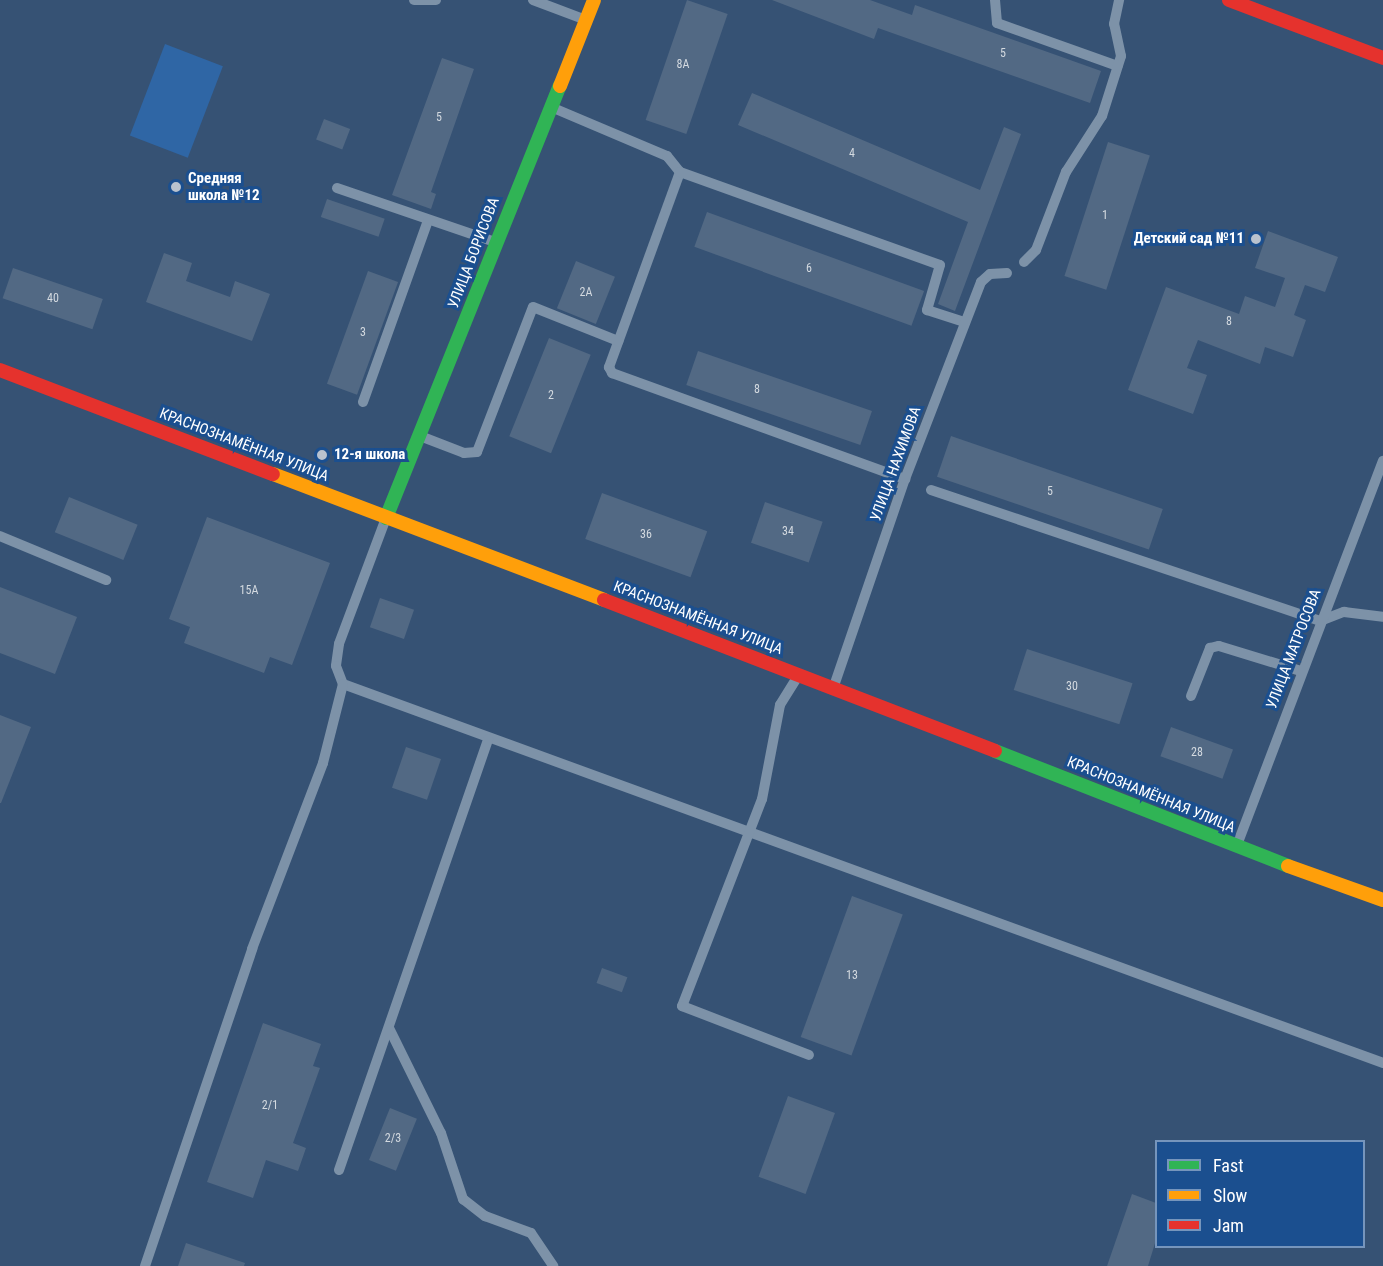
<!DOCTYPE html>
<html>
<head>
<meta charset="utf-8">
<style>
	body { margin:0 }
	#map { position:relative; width:1383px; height:1266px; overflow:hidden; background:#365274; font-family:"Roboto Condensed",sans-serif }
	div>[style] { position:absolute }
	.green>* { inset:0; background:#2f66a5; transform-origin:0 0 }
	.building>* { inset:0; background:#526984; transform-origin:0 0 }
	.lane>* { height:10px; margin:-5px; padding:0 5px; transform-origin:5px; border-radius:5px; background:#7d92a8 }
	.fast>* { height:14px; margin:-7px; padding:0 7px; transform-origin:7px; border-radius:7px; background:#30b455 }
	.slow>* { height:14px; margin:-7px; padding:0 7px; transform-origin:7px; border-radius:7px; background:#ff9f0a }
	.jam>* { height:14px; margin:-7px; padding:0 7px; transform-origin:7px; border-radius:7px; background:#e5322d }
	.dots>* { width:16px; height:16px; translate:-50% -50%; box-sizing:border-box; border:3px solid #1b4f8f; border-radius:50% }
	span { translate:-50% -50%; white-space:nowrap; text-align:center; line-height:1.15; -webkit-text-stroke:6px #1b4f8f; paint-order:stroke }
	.number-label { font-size:12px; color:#d4dae0 }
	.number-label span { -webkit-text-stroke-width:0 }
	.poi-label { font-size:15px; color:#fff; font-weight:700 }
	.left { translate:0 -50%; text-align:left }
	.right { translate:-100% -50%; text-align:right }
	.street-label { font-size:15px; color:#fff }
	.legend { position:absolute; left:1155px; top:1140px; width:210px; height:108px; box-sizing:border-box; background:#1b4f8f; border:2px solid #7695bc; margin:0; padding:8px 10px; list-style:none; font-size:18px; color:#fff }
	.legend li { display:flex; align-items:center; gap:12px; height:30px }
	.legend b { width:30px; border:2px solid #7695bc }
</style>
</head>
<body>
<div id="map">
	<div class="green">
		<i style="left:165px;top:44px;width:62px;height:98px;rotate:21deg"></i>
	</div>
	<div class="building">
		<i style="left:687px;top:0;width:43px;height:127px;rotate:19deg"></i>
		<i style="clip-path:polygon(772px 0,870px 0,912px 15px,915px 5px,1101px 71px,1090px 103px,878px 28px,874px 39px)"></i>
		<i style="clip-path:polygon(442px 58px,474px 69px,431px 192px,436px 194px,431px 209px,392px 195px)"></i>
		<i style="clip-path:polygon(752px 93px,980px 190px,1004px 127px,1021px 134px,955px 311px,938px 304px,968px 222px,738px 125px)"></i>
		<i style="left:324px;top:119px;width:28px;height:22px;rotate:21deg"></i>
		<i style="left:1108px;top:142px;width:44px;height:141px;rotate:18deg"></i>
		<i style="left:327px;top:199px;width:61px;height:19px;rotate:19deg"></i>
		<i style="left:707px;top:212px;width:231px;height:37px;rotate:20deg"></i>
		<i style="clip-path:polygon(1268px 231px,1338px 257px,1325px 292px,1305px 285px,1294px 315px,1306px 320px,1293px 357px,1265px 347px,1260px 364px,1198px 340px,1187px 368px,1207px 375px,1193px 414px,1128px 390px,1166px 287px,1239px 314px,1245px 296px,1275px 307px,1285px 278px,1255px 268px)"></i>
		<i style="clip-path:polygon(164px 253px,192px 263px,186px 281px,230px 297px,235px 281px,270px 294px,252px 341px,146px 302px)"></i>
		<i style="left:576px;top:261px;width:42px;height:51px;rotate:22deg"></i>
		<i style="left:13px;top:268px;width:95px;height:32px;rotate:19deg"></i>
		<i style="left:368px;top:271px;width:32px;height:120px;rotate:20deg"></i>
		<i style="left:549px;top:338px;width:45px;height:106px;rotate:22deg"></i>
		<i style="left:698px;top:351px;width:184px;height:36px;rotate:19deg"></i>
		<i style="left:951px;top:436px;width:224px;height:43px;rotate:19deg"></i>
		<i style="left:602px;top:493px;width:112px;height:49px;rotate:20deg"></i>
		<i style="left:69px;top:497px;width:74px;height:38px;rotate:22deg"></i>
		<i style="left:765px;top:502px;width:61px;height:43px;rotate:19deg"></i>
		<i style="clip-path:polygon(207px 517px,330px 563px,292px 665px,270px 657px,264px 673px,184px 643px,190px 627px,169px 619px)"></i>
		<i style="clip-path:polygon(0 587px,77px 617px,55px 674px,0 653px)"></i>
		<i style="left:380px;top:598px;width:36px;height:31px;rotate:19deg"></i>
		<i style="left:1027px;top:649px;width:111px;height:43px;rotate:18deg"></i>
		<i style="clip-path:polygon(0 715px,31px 727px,1px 803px,0 803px)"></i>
		<i style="left:1171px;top:727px;width:66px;height:31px;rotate:20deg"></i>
		<i style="left:406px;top:747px;width:37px;height:43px;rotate:19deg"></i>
		<i style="left:852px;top:896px;width:54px;height:150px;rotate:20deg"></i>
		<i style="left:602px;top:968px;width:27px;height:16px;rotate:20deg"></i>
		<i style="clip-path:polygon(263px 1023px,321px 1044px,313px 1066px,320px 1068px,293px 1143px,306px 1148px,298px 1171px,266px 1160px,253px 1198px,207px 1182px)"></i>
		<i style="left:788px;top:1096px;width:50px;height:86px;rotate:20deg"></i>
		<i style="left:390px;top:1108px;width:29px;height:56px;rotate:22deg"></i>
		<i style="clip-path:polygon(1132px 1194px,1156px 1203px,1156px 1240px,1148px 1266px,1107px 1266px)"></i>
		<i style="clip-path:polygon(186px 1243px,245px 1263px,244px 1266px,178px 1266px)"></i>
	</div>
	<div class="lane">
		<i style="left:414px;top:0;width:22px"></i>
		<i style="left:533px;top:0;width:57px;rotate:20.7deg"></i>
		<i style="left:995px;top:0;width:23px;rotate:85deg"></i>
		<i style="left:997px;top:23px;width:128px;rotate:19.6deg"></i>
		<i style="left:551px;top:107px;width:126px;rotate:22.9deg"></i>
		<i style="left:667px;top:156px;width:21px;rotate:51deg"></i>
		<i style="left:680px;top:172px;width:208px;rotate:110deg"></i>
		<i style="left:609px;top:367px;width:7px;rotate:63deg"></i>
		<i style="left:612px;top:373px;width:312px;rotate:19.9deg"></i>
		<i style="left:680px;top:172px;width:276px;rotate:19.7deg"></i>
		<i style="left:940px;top:265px;width:47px;rotate:106.1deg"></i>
		<i style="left:927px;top:310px;width:40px;rotate:18deg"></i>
		<i style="left:337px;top:188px;width:167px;rotate:18.9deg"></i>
		<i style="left:1024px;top:262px;width:17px;rotate:-45deg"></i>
		<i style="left:1036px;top:250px;width:84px;rotate:-69deg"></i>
		<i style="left:1066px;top:172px;width:67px;rotate:-57.3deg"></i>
		<i style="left:1102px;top:116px;width:63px;rotate:-72.4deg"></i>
		<i style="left:1121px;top:56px;width:33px;rotate:-102deg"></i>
		<i style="left:1114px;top:24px;width:25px;rotate:-78deg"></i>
		<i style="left:363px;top:402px;width:193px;rotate:-70.3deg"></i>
		<i style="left:420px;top:436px;width:47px;rotate:21.1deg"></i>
		<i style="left:464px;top:453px;width:13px;rotate:-4deg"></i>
		<i style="left:477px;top:452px;width:155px;rotate:-68.9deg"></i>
		<i style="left:533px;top:307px;width:92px;rotate:21.8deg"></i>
		<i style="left:931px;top:490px;width:410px;rotate:18.6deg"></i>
		<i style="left:1320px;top:621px;width:26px;rotate:-21deg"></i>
		<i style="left:1344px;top:612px;width:39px;rotate:7deg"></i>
		<i style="left:386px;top:518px;width:134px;rotate:110.5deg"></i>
		<i style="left:339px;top:644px;width:22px;rotate:98deg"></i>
		<i style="left:336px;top:666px;width:19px;rotate:69deg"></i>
		<i style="left:343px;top:684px;width:1107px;rotate:20.02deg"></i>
		<i style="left:0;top:536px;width:115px;rotate:22.5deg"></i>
		<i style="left:798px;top:676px;width:34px;rotate:122deg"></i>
		<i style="left:780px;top:705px;width:96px;rotate:100.8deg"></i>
		<i style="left:762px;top:799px;width:222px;rotate:111.1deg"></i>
		<i style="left:682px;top:1006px;width:136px;rotate:21.1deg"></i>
		<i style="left:835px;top:683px;width:216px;rotate:-71.1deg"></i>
		<i style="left:905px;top:479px;width:211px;rotate:-68.9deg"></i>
		<i style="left:981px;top:282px;width:12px;rotate:-42deg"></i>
		<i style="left:990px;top:274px;width:17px;rotate:-3deg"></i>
		<i style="left:1191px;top:696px;width:52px;rotate:-68.4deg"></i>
		<i style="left:1210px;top:648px;width:9px;rotate:-13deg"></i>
		<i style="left:1219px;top:646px;width:86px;rotate:17deg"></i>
		<i style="left:1237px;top:845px;width:411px;rotate:-69.2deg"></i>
		<i style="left:389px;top:1028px;width:117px;rotate:63.7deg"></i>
		<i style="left:441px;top:1133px;width:70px;rotate:71.6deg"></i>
		<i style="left:463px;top:1199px;width:28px;rotate:38deg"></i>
		<i style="left:485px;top:1216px;width:49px;rotate:20.3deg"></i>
		<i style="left:531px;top:1233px;width:40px;rotate:56deg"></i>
		<i style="left:339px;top:1170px;width:456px;rotate:-70.9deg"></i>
		<i style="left:145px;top:1266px;width:335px;rotate:-71.3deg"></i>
		<i style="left:252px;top:949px;width:199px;rotate:-69.1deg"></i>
		<i style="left:323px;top:763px;width:81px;rotate:-75.8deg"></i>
	</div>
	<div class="fast">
		<i style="left:386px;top:518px;width:466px;rotate:-68.1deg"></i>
		<i style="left:995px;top:751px;width:315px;rotate:21.4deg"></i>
	</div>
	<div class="slow">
		<i style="left:560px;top:86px;width:92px;rotate:-68.4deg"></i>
		<i style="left:273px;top:474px;width:354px;rotate:20.8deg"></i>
		<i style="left:1288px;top:866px;width:101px;rotate:19.7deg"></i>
	</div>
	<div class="jam">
		<i style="left:1229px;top:0;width:165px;rotate:20.6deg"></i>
		<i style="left:0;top:370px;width:292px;rotate:20.9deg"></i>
		<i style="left:604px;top:600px;width:419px;rotate:21.1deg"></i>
	</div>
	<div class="dots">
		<i style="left:176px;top:187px;background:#b9c2ce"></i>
		<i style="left:1256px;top:239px;background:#b9c2ce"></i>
		<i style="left:322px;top:455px;background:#b9c2ce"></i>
	</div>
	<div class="number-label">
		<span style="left:1003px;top:54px">5</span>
		<span style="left:683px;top:65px">8А</span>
		<span style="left:439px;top:118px">5</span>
		<span style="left:852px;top:154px">4</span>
		<span style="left:1105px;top:216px">1</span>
		<span style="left:809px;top:269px">6</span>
		<span style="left:586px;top:293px">2А</span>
		<span style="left:53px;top:299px">40</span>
		<span style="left:1229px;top:322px">8</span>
		<span style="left:363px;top:333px">3</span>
		<span style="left:757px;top:390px">8</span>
		<span style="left:551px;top:396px">2</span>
		<span style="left:1050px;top:492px">5</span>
		<span style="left:788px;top:532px">34</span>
		<span style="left:646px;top:535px">36</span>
		<span style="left:249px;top:591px">15А</span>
		<span style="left:1072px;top:687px">30</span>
		<span style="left:1197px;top:753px">28</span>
		<span style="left:852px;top:976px">13</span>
		<span style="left:270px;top:1106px">2/1</span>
		<span style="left:393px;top:1139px">2/3</span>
	</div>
	<div class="poi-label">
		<span class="left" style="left:188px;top:187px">Средняя<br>школа №12</span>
		<span class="right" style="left:1244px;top:239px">Детский сад №11</span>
		<span class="left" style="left:334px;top:455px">12-я школа</span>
	</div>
	<div class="street-label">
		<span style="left:474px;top:253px;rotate:-69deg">УЛИЦА БОРИСОВА</span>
		<span style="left:244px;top:445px;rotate:21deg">КРАСНОЗНАМЁННАЯ УЛИЦА</span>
		<span style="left:896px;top:464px;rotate:-70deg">УЛИЦА НАХИМОВА</span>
		<span style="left:698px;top:618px;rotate:21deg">КРАСНОЗНАМЁННАЯ УЛИЦА</span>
		<span style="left:1294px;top:649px;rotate:-69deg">УЛИЦА МАТРОСОВА</span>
		<span style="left:1151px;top:795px;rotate:22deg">КРАСНОЗНАМЁННАЯ УЛИЦА</span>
	</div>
	<ul class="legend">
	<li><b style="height:8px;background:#30b455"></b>Fast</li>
	<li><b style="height:8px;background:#ff9f0a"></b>Slow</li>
	<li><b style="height:8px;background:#e5322d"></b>Jam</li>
	</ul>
</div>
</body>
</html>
